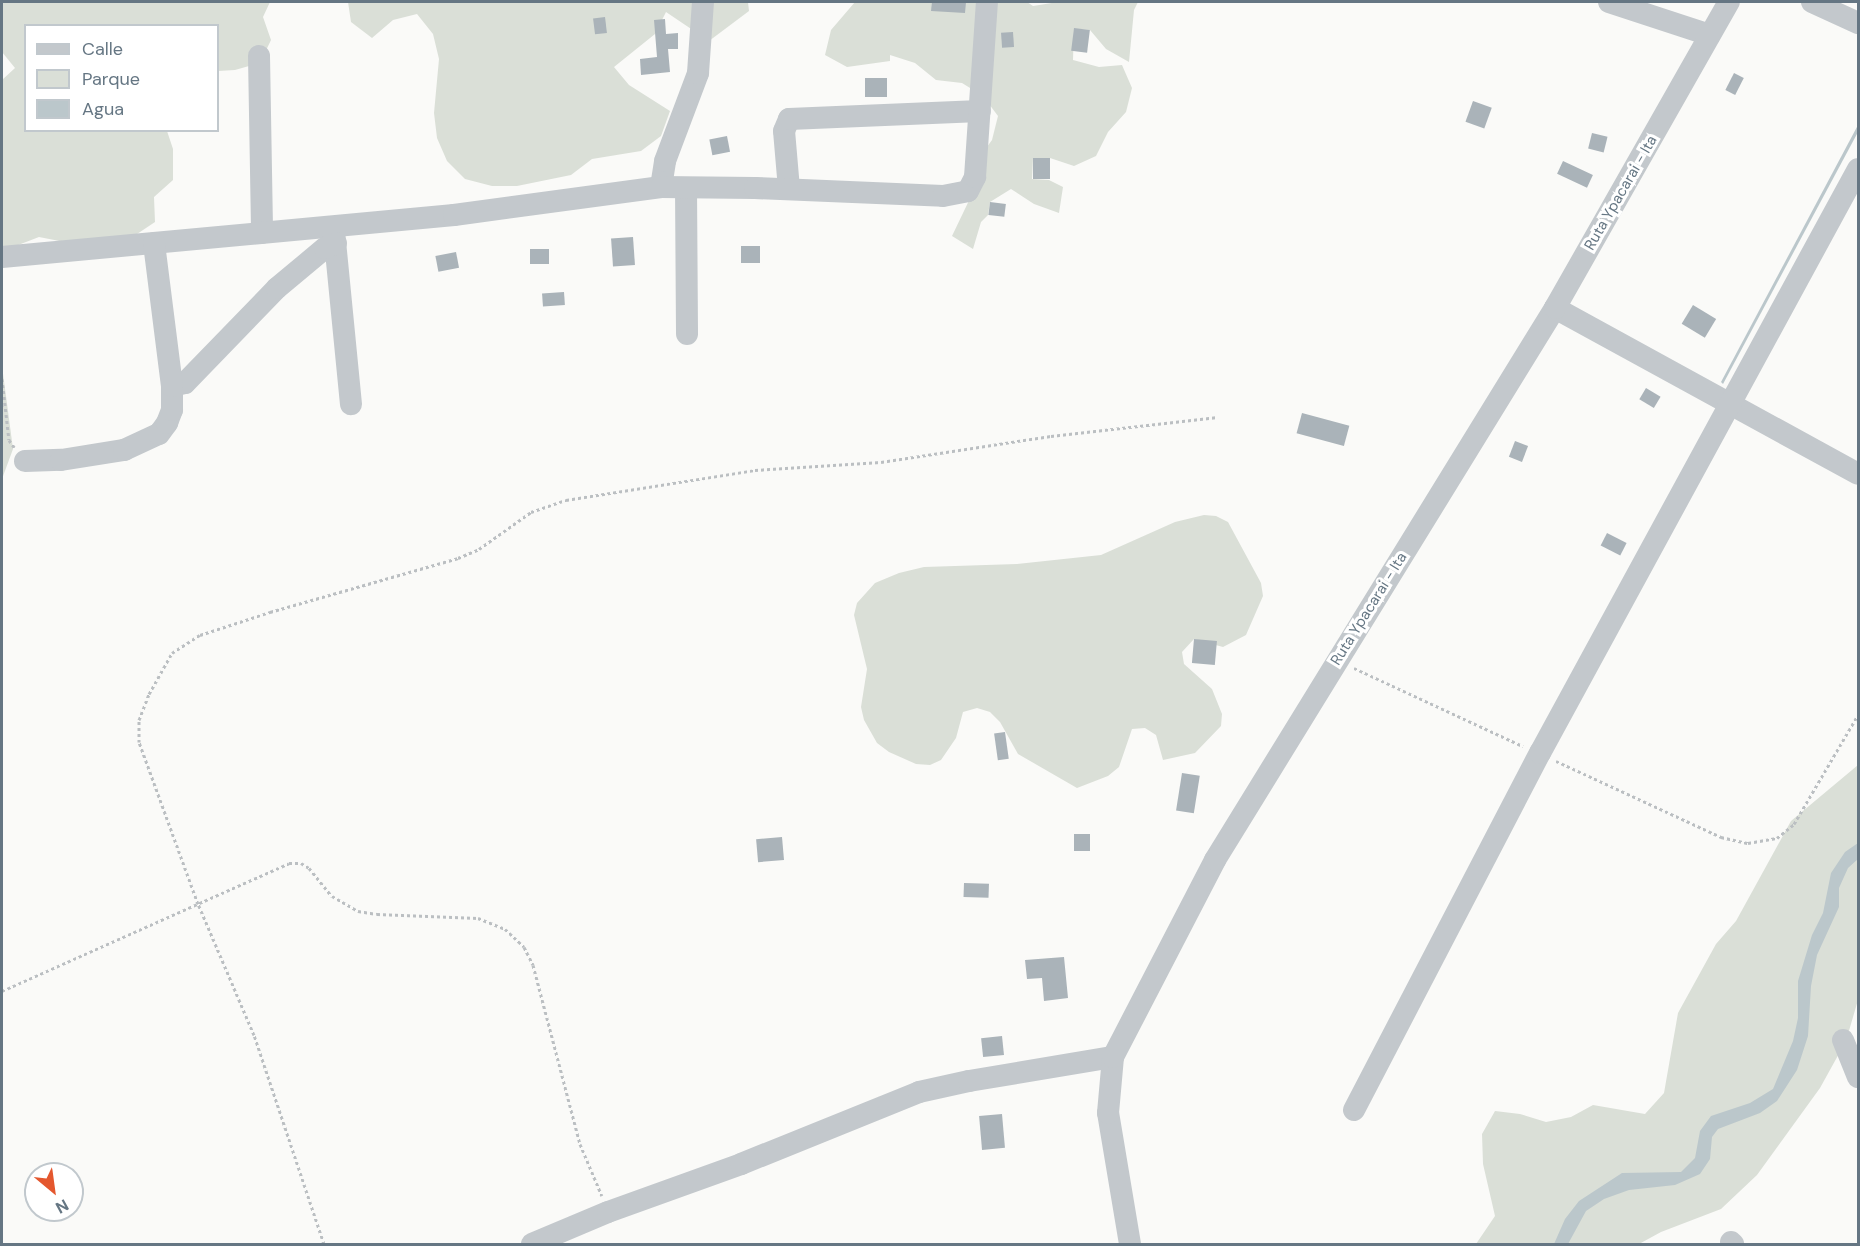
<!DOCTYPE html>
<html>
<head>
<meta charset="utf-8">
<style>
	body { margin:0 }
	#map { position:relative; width:1860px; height:1246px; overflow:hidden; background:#fafaf8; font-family:"DM Sans",sans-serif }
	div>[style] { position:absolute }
	.green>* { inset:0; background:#dadfd7 }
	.water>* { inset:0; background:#bbc7cb }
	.building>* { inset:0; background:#aab3b9; transform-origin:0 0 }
	.path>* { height:3px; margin-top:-1.5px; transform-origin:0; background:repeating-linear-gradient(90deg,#bbbfc2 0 3px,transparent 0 6px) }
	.minor>* { height:22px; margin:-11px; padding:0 11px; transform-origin:11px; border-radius:11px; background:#c3c8cc }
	span { translate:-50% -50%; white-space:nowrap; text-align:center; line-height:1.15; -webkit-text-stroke:6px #fff; paint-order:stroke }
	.street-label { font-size:15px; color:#657683 }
	.frame { position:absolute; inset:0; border:3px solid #657683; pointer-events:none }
	.legend { position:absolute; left:24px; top:24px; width:195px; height:108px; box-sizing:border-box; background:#fff; border:2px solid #c1c8cd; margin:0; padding:8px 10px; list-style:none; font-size:18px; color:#657683 }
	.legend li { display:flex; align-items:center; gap:12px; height:30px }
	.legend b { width:30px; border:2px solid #c1c8cd }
	.north { position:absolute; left:24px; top:1162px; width:60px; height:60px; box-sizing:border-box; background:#fff; border:2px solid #c1c8cd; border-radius:50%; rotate:151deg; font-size:16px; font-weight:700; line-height:24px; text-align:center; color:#657683 }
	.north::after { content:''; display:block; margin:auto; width:21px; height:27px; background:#e4572e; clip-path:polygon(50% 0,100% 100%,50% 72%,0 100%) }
</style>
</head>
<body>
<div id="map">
	<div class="green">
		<i style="clip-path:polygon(2px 2px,270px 2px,263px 17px,271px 40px,260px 63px,235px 70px,218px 71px,218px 26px,26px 26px,26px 130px,167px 131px,173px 149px,173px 180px,154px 197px,155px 222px,134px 236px,90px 247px,39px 237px,13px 247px,2px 263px,2px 80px,15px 68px,2px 52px)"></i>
		<i style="clip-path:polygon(348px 2px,748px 2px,749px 11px,709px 41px,666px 12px,655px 34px,614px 67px,629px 85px,670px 111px,661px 136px,641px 151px,592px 159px,571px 175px,517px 186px,492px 186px,465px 179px,447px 161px,437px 138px,434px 113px,439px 59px,433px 34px,417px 14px,393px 20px,372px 38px,351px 22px)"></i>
		<i style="clip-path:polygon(855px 2px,1027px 2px,1033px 6px,1058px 2px,1138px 2px,1134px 10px,1129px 62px,1106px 49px,1090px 30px,1074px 29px,1073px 60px,1099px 67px,1122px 65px,1132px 88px,1126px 112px,1108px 132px,1096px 156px,1074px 166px,1050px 158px,1033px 158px,1032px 179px,1049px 180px,1063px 187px,1059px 213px,1034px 204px,1011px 189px,990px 202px,988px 215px,981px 222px,973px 249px,952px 236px,975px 188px,976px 162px,992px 140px,998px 116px,983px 96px,962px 83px,936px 80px,915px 63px,890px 55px,890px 61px,847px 67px,825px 55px,831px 30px)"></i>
		<i style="clip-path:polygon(2px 366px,13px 449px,2px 479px)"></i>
		<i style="clip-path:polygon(1204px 515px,1216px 516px,1228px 522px,1261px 583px,1263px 596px,1246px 635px,1223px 647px,1194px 639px,1182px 652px,1184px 664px,1212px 689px,1222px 714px,1221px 726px,1195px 753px,1163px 760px,1156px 735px,1145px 728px,1132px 729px,1119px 767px,1108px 776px,1077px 788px,1018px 754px,1000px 722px,990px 712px,977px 708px,963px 712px,956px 738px,941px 760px,930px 765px,916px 764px,889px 752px,877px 743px,864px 720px,861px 707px,867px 669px,854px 615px,857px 603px,875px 583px,899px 573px,924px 567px,1017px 564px,1101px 555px,1175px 522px)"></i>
		<i style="clip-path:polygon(1858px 765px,1858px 1000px,1846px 1041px,1820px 1088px,1757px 1175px,1721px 1209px,1661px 1232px,1639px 1244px,1476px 1244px,1495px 1216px,1483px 1164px,1482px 1134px,1495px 1111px,1520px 1114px,1546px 1122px,1571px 1117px,1593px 1105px,1645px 1114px,1664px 1093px,1678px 1013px,1716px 944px,1736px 921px,1791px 821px)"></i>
	</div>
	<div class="water">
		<i style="clip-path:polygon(1858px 125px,1858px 132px,1723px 384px,1721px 382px)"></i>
		<i style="clip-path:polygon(1858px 843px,1858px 859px,1848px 868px,1839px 888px,1839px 907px,1817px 955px,1811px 986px,1808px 1036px,1797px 1070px,1777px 1101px,1760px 1113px,1718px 1129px,1712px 1137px,1710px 1159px,1700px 1174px,1675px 1185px,1629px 1190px,1604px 1199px,1586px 1211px,1568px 1244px,1554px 1244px,1565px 1219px,1579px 1201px,1622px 1173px,1681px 1172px,1695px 1158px,1700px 1131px,1711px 1116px,1750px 1103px,1773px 1089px,1793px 1041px,1798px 1018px,1798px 981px,1812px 935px,1823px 913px,1831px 873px,1845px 852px)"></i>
	</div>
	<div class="building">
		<i style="clip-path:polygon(932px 2px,966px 2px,965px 13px,931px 11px)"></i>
		<i style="left:605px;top:17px;width:16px;height:12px;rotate:83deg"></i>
		<i style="clip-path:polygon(665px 19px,666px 34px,678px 33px,678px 49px,668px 49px,670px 72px,641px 75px,640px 59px,657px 57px,654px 20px)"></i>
		<i style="left:1074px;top:28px;width:16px;height:23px;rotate:7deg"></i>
		<i style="left:1013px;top:32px;width:15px;height:12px;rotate:86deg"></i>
		<i style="left:1734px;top:73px;width:11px;height:19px;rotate:27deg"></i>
		<i style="left:865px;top:78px;width:22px;height:19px"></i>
		<i style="left:1473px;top:101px;width:20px;height:22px;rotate:20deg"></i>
		<i style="left:1592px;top:133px;width:16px;height:16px;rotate:14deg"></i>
		<i style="left:727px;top:136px;width:16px;height:18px;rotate:79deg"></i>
		<i style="left:1033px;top:158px;width:17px;height:21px"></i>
		<i style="left:1563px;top:161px;width:33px;height:14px;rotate:25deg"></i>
		<i style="left:990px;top:202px;width:16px;height:13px;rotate:7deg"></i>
		<i style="left:633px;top:237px;width:28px;height:22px;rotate:86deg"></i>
		<i style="left:741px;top:246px;width:19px;height:17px"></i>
		<i style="left:530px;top:249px;width:19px;height:15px"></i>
		<i style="left:456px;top:252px;width:16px;height:21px;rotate:79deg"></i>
		<i style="left:564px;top:292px;width:13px;height:22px;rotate:86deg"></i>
		<i style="left:1693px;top:305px;width:27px;height:22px;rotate:31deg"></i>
		<i style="left:1646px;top:388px;width:17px;height:13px;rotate:31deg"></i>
		<i style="left:1302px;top:413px;width:49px;height:21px;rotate:15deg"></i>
		<i style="left:1515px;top:441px;width:14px;height:17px;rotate:21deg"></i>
		<i style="left:1607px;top:533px;width:22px;height:14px;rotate:27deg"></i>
		<i style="left:1194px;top:639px;width:23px;height:24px;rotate:5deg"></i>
		<i style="left:1005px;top:732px;width:27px;height:11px;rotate:82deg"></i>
		<i style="left:1182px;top:773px;width:18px;height:38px;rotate:9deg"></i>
		<i style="left:1074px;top:834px;width:16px;height:17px"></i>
		<i style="left:782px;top:837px;width:23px;height:26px;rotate:85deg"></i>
		<i style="left:964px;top:883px;width:25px;height:14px;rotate:2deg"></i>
		<i style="clip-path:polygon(1064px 957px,1068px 998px,1044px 1001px,1042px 978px,1027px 979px,1025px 960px)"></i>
		<i style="left:1002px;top:1036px;width:19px;height:21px;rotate:84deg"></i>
		<i style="left:1002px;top:1114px;width:34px;height:23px;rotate:85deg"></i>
	</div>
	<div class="path">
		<i style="left:2px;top:379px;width:61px;rotate:83.5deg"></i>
		<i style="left:9px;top:440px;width:9px;rotate:54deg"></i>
		<i style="left:1354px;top:668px;width:186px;rotate:24.8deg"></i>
		<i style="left:1556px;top:761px;width:182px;rotate:24.7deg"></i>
		<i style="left:1721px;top:837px;width:28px;rotate:13deg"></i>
		<i style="left:1748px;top:843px;width:29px;rotate:-10deg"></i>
		<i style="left:1777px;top:838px;width:22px;rotate:-39deg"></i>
		<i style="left:1794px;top:824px;width:126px;rotate:-59.6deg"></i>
		<i style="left:2px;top:991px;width:314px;rotate:-24deg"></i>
		<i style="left:289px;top:863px;width:12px"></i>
		<i style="left:301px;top:863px;width:9px;rotate:32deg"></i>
		<i style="left:309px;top:868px;width:36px;rotate:51deg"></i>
		<i style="left:332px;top:896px;width:30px;rotate:30deg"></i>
		<i style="left:358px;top:911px;width:19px;rotate:9deg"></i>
		<i style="left:377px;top:914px;width:101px;rotate:2.3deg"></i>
		<i style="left:478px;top:918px;width:29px;rotate:22deg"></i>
		<i style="left:505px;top:929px;width:26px;rotate:43deg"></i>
		<i style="left:524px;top:947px;width:20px;rotate:63deg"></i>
		<i style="left:533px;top:965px;width:185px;rotate:75.3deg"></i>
		<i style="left:580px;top:1144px;width:56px;rotate:67.1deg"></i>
		<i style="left:324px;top:1244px;width:220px;rotate:-108.5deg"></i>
		<i style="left:254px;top:1035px;width:142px;rotate:-113.1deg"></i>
		<i style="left:198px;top:904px;width:172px;rotate:-110deg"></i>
		<i style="left:139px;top:742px;width:22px;rotate:-90deg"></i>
		<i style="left:139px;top:720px;width:28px;rotate:-69deg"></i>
		<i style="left:149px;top:694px;width:47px;rotate:-60.7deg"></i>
		<i style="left:172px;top:653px;width:33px;rotate:-33deg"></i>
		<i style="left:200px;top:635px;width:74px;rotate:-18.2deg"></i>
		<i style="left:270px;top:612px;width:196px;rotate:-16deg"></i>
		<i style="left:458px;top:558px;width:23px;rotate:-23deg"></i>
		<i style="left:479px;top:549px;width:64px;rotate:-35.4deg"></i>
		<i style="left:531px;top:512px;width:37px;rotate:-19deg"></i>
		<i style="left:566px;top:500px;width:191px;rotate:-9deg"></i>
		<i style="left:755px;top:470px;width:126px;rotate:-3.6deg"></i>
		<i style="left:881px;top:462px;width:172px;rotate:-8.7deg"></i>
		<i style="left:1051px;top:436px;width:168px;rotate:-6.5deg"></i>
	</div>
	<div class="minor">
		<i style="left:1609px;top:2px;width:106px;rotate:18.1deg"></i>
		<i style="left:1812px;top:2px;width:51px;rotate:24.5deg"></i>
		<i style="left:259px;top:56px;width:177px;rotate:89deg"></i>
		<i style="left:661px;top:187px;width:26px;rotate:-81deg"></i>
		<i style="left:665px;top:161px;width:94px;rotate:-69.4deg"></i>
		<i style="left:698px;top:73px;width:71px;rotate:-86deg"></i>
		<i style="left:686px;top:188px;width:146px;rotate:89.6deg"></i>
		<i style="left:789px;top:189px;width:58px;rotate:-94.9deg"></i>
		<i style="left:784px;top:131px;width:13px;rotate:-67deg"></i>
		<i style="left:789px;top:119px;width:191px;rotate:-2.4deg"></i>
		<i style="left:334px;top:231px;width:174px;rotate:84.4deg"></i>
		<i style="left:2px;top:257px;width:454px;rotate:-5.3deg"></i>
		<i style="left:454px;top:215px;width:209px;rotate:-7.7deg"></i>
		<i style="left:661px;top:187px;width:94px;rotate:0.6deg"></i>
		<i style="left:755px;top:188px;width:188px;rotate:2.4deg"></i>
		<i style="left:943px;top:196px;width:25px;rotate:-11deg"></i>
		<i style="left:968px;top:191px;width:16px;rotate:-63deg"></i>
		<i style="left:975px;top:177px;width:175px;rotate:-86.1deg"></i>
		<i style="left:1555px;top:308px;width:345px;rotate:28.7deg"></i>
		<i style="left:172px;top:386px;width:13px;rotate:-13deg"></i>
		<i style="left:185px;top:383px;width:132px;rotate:-45.9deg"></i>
		<i style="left:277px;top:288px;width:62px;rotate:-39.8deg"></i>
		<i style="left:325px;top:248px;width:12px;rotate:-24deg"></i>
		<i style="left:25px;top:461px;width:36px;rotate:-2deg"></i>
		<i style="left:61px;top:460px;width:64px;rotate:-9deg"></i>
		<i style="left:124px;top:450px;width:38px;rotate:-25deg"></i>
		<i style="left:159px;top:434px;width:14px;rotate:-54deg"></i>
		<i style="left:167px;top:423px;width:14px;rotate:-69deg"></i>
		<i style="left:172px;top:410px;width:24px;rotate:-90deg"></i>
		<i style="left:172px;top:386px;width:144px;rotate:-97.2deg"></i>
		<i style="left:1843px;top:1040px;width:40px;rotate:68deg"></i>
		<i style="left:1354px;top:1110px;width:403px;rotate:-62.5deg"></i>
		<i style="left:1540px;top:753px;width:665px;rotate:-61.43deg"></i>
		<i style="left:1731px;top:1242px;width:3px;rotate:45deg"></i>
		<i style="left:532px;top:1244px;width:82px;rotate:-22.8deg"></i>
		<i style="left:608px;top:1212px;width:141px;rotate:-19.8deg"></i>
		<i style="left:741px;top:1164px;width:192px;rotate:-22deg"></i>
		<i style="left:919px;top:1092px;width:51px;rotate:-12.4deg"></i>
		<i style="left:969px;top:1081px;width:146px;rotate:-9.5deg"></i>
		<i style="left:1130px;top:1244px;width:133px;rotate:-99.5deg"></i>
		<i style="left:1108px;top:1113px;width:56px;rotate:-84.9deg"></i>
		<i style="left:1113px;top:1057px;width:222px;rotate:-62.6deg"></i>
		<i style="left:1215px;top:860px;width:648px;rotate:-58.37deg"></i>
		<i style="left:1555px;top:308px;width:352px;rotate:-60.4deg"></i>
	</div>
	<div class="street-label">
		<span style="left:1621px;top:193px;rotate:-60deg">Ruta Ypacarai - Ita</span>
		<span style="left:1369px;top:609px;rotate:-58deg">Ruta Ypacarai - Ita</span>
	</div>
	<div class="frame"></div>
	<ul class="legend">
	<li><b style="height:8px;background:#c3c8cc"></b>Calle</li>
	<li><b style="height:16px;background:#dadfd7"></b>Parque</li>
	<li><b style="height:16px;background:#bbc7cb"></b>Agua</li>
	</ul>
	<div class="north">N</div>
</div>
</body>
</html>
